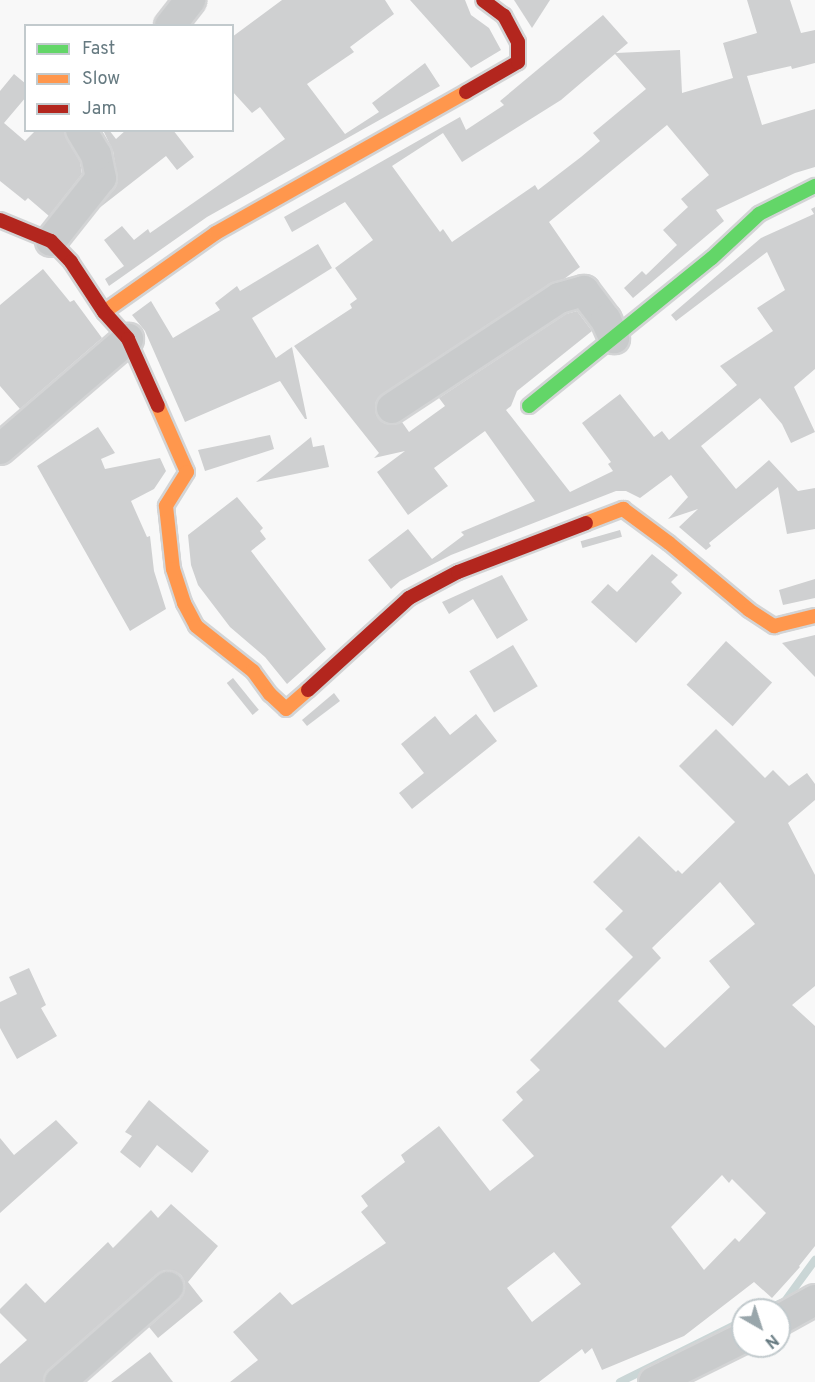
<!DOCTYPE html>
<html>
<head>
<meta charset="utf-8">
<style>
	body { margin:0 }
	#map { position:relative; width:815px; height:1382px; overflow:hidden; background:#f8f8f8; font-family:Overpass,sans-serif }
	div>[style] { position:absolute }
	.stream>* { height:8px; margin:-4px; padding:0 4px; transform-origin:4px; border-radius:4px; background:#cad6d6 }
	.building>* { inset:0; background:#cfd0d1; transform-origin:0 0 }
	.roads { filter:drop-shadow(2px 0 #d3d4d5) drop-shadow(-2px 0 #d3d4d5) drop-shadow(0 2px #d3d4d5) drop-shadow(0 -2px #d3d4d5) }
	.street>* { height:30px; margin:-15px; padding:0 15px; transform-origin:15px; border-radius:15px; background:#c9cbcc }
	.fast>* { height:14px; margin:-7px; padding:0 7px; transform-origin:7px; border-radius:7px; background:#63d668 }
	.slow>* { height:14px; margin:-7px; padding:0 7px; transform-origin:7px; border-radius:7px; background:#ff974d }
	.jam>* { height:14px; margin:-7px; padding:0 7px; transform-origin:7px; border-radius:7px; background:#b3261e }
	span { translate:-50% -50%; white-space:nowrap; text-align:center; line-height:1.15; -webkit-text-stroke:6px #fff; paint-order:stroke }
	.legend { position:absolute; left:24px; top:24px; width:210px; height:108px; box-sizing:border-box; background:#fff; border:2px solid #c2cacd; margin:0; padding:8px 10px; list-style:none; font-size:18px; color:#667a81 }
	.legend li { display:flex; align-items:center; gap:12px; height:30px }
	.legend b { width:30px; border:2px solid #c2cacd }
	.north { position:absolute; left:731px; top:1298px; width:60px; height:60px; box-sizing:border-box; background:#fff; border:2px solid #c2cacd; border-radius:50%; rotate:141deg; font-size:16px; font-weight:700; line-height:24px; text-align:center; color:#667a81 }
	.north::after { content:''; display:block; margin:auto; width:21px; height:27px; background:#99a6ab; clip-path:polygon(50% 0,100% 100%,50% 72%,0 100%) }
</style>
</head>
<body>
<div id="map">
	<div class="stream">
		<i style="left:766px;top:1310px;width:21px;rotate:-25deg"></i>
		<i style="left:785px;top:1301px;width:51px;rotate:-53.8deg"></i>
		<i style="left:620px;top:1382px;width:137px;rotate:-26.4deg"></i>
	</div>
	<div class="building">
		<i style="clip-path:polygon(282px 0,385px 0,394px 14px,350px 47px,354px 52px,307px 84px,345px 134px,379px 112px,372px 103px,425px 63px,440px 86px,207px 217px,109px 286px,105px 279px,124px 266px,104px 240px,122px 226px,134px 240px,148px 229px,150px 233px,285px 139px,260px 107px,252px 113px,232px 91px,232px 37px)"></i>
		<i style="clip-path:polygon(410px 0,465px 0,471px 15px,489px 28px,501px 50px,471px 68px)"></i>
		<i style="clip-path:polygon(514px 0,550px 0,532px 28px)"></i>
		<i style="clip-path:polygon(evenodd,747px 0,790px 0,801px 33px,815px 30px,815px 63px,792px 69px,791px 66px,747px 76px,762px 125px,815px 109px,815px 167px,795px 173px,716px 210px,724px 221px,633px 298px,624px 288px,642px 271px,646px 275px,677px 245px,663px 230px,688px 207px,681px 199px,709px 175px,667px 125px,549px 222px,580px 267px,564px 279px,550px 284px,383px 394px,376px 401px,375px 410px,384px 423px,394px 425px,402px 422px,409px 432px,445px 406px,439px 398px,566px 314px,577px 311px,592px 331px,517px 391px,511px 406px,506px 410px,570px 492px,613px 471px,608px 464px,611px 462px,582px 423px,620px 394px,654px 437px,662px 431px,669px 440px,737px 385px,720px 366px,773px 331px,757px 308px,785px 290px,767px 252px,676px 321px,671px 315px,761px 238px,814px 214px,811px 209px,815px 207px,815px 369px,794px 387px,815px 432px,791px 443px,782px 424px,760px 398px,701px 446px,736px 489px,769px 460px,798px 491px,815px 488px,815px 529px,787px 534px,778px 487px,709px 543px,711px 546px,706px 550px,679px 527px,698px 509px,668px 519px,688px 497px,671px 475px,640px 498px,626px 491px,616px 491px,451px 555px,400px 581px,391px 589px,368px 560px,408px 529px,432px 559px,464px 535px,461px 532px,535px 501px,485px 431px,434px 468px,448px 486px,408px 515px,377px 472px,405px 451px,374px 458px,379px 453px,294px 346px,352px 308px,350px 304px,357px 299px,335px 268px,373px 240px,345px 202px,292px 232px,284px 217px,460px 117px,466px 130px,504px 105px,500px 101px,603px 15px,628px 43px,616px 53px,680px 50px,682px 93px,733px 78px,723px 43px,757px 33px,747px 0,615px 54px,646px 89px,593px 133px,600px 141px,581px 157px,538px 190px,535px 185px,452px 242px,443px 229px,440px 232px,392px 166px,443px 133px,462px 162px,561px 100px,615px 54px)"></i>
		<i style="clip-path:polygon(14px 74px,26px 84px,26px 97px,4px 123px,25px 141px,36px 130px,64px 130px,80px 161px,82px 174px,49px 216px,28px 198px,25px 201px,0 181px,0 91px)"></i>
		<i style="clip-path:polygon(103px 130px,109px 130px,116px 139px,126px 130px,173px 130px,194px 157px,177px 170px,166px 156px,98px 209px,118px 181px,113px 151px)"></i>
		<i style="clip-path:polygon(318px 244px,332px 268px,252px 318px,276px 358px,292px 347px,307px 419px,305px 419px,280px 381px,185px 422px,145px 331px,132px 315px,151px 301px,173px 338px,220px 310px,215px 303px,237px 286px,240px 291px)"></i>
		<i style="clip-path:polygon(43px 269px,70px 302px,74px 300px,102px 338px,20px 409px,0 386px,0 305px)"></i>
		<i style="clip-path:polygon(98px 427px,115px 453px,101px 459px,105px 469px,160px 458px,166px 471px,154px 489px,131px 501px,147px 537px,150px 536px,154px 571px,166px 609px,130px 631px,37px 466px)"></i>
		<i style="clip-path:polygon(270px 435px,274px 449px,205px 471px,198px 450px)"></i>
		<i style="clip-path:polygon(311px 437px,313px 447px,324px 445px,329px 467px,256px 482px)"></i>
		<i style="clip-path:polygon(237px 497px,263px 528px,260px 531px,266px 539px,251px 551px,326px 649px,287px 684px,265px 657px,230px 627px,198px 585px,191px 565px,188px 535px)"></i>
		<i style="left:620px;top:530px;width:7px;height:41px;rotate:74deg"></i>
		<i style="clip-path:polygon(652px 554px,678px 575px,671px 582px,682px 593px,636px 643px,591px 602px,608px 584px,617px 592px)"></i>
		<i style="clip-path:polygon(502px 575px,528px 620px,497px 639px,473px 599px,449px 614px,442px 602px)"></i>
		<i style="clip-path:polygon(815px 579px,815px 598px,783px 605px,779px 590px)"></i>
		<i style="clip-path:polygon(815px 635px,815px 677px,782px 643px)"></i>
		<i style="left:726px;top:641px;width:62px;height:59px;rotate:42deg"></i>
		<i style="left:513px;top:645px;width:48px;height:51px;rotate:59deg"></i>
		<i style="left:233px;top:678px;width:41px;height:8px;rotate:51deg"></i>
		<i style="clip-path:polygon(334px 693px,340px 701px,307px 726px,302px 720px)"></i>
		<i style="clip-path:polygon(476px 714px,497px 741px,412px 809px,399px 793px,424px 773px,401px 744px,435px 716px,450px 735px)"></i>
		<i style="clip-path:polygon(evenodd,716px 729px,765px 778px,773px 770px,789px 786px,807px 773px,815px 784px,815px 800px,788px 823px,815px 875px,815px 986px,792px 1005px,815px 1026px,815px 1246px,799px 1266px,800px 1267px,772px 1298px,754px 1282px,684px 1336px,602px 1370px,592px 1348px,585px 1354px,582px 1349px,539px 1382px,230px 1382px,258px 1360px,233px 1332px,280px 1292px,292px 1305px,386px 1243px,361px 1212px,368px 1206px,361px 1196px,405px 1162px,401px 1155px,439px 1126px,490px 1191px,534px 1156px,502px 1120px,523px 1100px,516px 1092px,540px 1070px,530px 1060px,633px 957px,605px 929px,623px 911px,593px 882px,639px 836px,676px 872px,678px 870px,682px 874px,735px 822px,679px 766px,716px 729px,720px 882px,755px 924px,709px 961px,730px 987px,665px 1048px,618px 1001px,661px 958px,652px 948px,720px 882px,716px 729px,722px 1175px,729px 1183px,732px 1179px,766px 1213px,739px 1242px,735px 1238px,704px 1270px,671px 1227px,722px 1175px,716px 729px,554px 1252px,581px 1284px,532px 1322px,507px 1288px,554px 1252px)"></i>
		<i style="clip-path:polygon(29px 968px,46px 1005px,41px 1008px,57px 1036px,17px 1059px,0 1028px,0 1002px,17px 994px,9px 977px)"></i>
		<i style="clip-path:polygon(149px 1100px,209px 1151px,192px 1173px,157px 1145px,140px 1168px,120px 1152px,132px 1136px,125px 1132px)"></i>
		<i style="clip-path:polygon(56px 1120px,78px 1143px,0 1213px,0 1138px,14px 1155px)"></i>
		<i style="clip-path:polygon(171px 1204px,218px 1246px,188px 1282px,203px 1301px,158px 1338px,149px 1327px,179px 1300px,184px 1292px,185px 1283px,181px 1275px,173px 1271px,164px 1270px,49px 1369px,43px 1382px,0 1382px,0 1364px,27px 1340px,0 1313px,0 1309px,26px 1283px,45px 1303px,108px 1242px,113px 1248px,151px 1210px,158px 1218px)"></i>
		<i style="clip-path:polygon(150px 1352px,173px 1382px,111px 1382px)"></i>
	</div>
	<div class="roads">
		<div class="street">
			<i style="left:170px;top:26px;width:33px;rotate:-52deg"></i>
			<i style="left:51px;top:241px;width:80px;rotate:-51.6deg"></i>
			<i style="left:101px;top:178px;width:24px;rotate:-102deg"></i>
			<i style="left:96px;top:155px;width:29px;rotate:-121deg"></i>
			<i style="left:392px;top:408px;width:200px;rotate:-33.4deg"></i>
			<i style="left:559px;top:298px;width:26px;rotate:-16deg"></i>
			<i style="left:584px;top:291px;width:36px;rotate:53deg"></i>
			<i style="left:606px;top:320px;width:20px;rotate:66deg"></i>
			<i style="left:0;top:449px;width:169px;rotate:-40.7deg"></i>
			<i style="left:779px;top:1320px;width:41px;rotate:-29.1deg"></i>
			<i style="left:60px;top:1382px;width:144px;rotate:-41.3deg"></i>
			<i style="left:654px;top:1382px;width:99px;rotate:-26.3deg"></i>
		</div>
		<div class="fast">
			<i style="left:529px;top:406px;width:235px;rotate:-39deg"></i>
			<i style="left:712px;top:258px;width:64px;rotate:-43.1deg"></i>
			<i style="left:759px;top:214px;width:63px;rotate:-26.6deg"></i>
		</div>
		<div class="slow">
			<i style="left:104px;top:312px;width:137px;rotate:-35.2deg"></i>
			<i style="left:216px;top:233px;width:287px;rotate:-29.4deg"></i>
			<i style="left:158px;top:406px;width:72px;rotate:66.3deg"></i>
			<i style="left:187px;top:472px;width:40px;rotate:122deg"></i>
			<i style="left:166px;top:506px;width:63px;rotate:83.7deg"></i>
			<i style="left:173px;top:569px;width:36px;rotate:72deg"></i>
			<i style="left:184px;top:603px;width:26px;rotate:62deg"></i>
			<i style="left:196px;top:626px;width:73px;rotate:38.3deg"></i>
			<i style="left:253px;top:671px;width:29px;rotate:54deg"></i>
			<i style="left:270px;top:694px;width:22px;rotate:43deg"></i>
			<i style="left:286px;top:709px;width:29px;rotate:-41deg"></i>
			<i style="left:586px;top:523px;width:40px;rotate:-21deg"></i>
			<i style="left:623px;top:509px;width:57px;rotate:36.5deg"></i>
			<i style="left:669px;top:543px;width:104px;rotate:39.9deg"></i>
			<i style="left:749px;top:610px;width:30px;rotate:33deg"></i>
			<i style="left:774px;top:626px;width:42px;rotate:-13.7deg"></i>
		</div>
		<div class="jam">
			<i style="left:466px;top:92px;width:60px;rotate:-30deg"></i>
			<i style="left:518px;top:62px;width:20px;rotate:-90deg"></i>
			<i style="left:518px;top:42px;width:30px;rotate:-118deg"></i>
			<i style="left:504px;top:16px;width:26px;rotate:-143deg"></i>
			<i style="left:0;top:220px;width:55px;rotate:22.4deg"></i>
			<i style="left:51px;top:241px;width:29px;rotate:46deg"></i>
			<i style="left:71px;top:262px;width:60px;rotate:56.6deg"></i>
			<i style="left:104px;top:312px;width:36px;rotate:48deg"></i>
			<i style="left:128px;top:339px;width:73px;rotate:65.9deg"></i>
			<i style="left:308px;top:690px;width:137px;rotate:-42.3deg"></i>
			<i style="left:409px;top:598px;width:55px;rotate:-28deg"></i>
			<i style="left:458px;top:572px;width:137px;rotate:-20.9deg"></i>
		</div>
	</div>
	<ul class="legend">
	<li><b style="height:8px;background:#63d668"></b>Fast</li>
	<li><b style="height:8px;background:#ff974d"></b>Slow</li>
	<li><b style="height:8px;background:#b3261e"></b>Jam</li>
	</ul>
	<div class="north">N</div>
</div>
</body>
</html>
